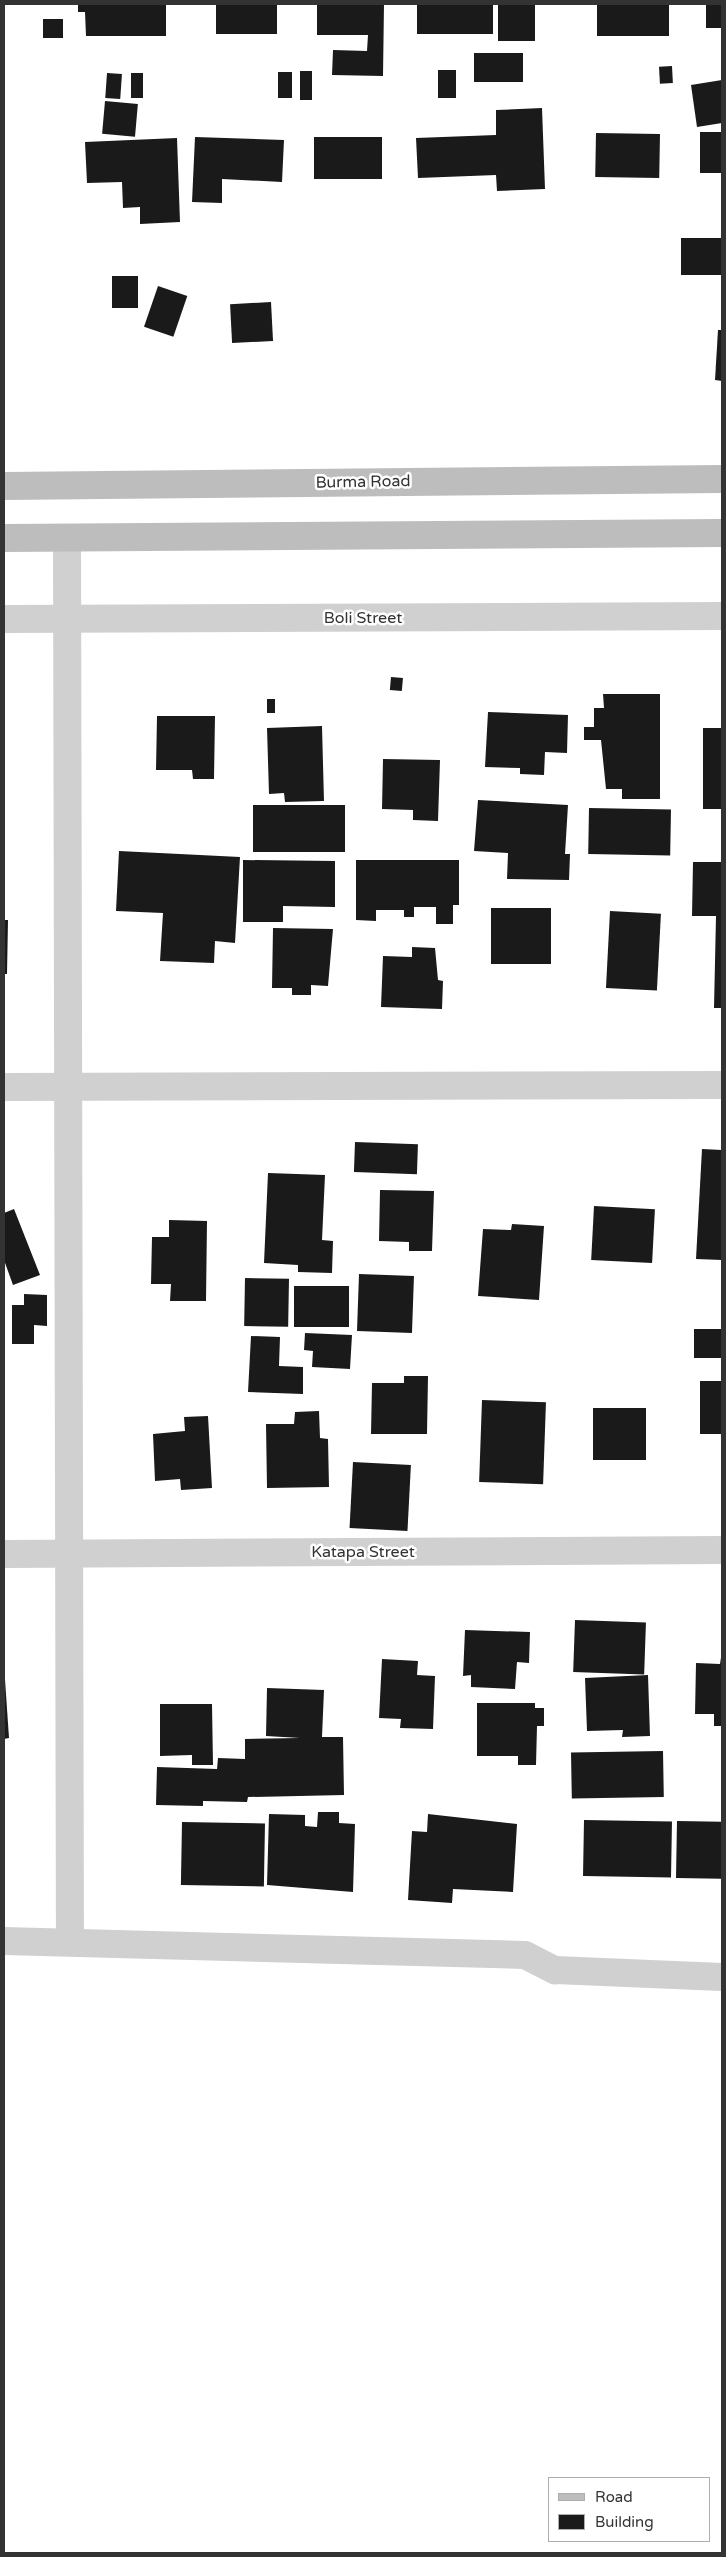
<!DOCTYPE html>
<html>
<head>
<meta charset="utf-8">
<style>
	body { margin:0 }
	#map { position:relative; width:726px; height:2557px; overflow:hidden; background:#fff; font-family:"Varela Round",sans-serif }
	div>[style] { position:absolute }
	.building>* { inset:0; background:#1a1a1a; transform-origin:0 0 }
	.street>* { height:28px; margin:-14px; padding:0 14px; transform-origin:14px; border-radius:14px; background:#d0d0d0 }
	.secondary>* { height:28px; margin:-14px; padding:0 14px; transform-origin:14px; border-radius:14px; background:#bdbdbd }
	span { translate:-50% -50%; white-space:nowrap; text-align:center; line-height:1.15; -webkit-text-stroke:5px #fff; paint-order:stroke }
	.street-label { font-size:16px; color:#333 }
	.frame { position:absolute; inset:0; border:5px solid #333; pointer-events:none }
	.legend { position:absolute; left:548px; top:2477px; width:162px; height:65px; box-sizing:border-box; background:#fff; border:1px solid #adadad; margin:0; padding:6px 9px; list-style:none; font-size:15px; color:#333 }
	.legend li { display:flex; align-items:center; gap:10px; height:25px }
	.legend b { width:25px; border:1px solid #adadad }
</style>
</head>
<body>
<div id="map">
	<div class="building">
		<i style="clip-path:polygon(78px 4px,166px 4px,166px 36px,86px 36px,85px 12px,78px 12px)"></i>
		<i style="left:216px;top:4px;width:61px;height:30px"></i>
		<i style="clip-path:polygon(317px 4px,384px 4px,383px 76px,332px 75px,333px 50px,367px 51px,368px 35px,317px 35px)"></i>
		<i style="left:417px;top:4px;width:76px;height:30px"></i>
		<i style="left:498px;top:4px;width:37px;height:37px"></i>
		<i style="left:597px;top:4px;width:72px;height:32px"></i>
		<i style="left:706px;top:4px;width:16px;height:24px"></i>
		<i style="left:43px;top:19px;width:20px;height:19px"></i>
		<i style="left:474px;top:53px;width:49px;height:29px"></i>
		<i style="left:672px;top:66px;width:17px;height:13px;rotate:87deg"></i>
		<i style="left:438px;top:70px;width:18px;height:28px"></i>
		<i style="left:312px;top:71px;width:29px;height:12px;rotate:90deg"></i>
		<i style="left:278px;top:72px;width:14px;height:26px"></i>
		<i style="left:107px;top:73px;width:15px;height:25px;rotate:4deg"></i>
		<i style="left:131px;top:73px;width:12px;height:25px"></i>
		<i style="clip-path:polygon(722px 80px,722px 123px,697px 127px,691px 85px)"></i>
		<i style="left:105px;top:101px;width:33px;height:33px;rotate:5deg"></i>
		<i style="clip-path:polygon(542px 108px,545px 189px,497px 191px,496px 175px,418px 178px,416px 138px,496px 135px,496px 110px)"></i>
		<i style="left:700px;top:132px;width:22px;height:41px"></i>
		<i style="left:596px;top:133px;width:64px;height:44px;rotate:1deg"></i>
		<i style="clip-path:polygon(195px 137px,284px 140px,282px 182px,222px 179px,222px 203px,192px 202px)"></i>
		<i style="left:382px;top:137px;width:42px;height:68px;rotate:90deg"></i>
		<i style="clip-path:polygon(177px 138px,180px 222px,140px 224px,140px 207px,123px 208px,122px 182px,87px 183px,85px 142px)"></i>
		<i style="left:722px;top:238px;width:37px;height:41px;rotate:90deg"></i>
		<i style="left:112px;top:276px;width:26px;height:32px"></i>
		<i style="left:158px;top:286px;width:31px;height:43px;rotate:19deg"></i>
		<i style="left:271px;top:302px;width:39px;height:41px;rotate:87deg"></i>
		<i style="clip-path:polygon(718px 330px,722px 330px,722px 381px,715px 380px)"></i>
		<i style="left:391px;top:677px;width:12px;height:13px;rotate:5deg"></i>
		<i style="clip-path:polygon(603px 694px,660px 694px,660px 799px,622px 799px,622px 789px,606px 789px,601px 740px,584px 740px,584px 727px,594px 727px,594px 708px,604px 708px)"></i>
		<i style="left:267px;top:699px;width:8px;height:14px"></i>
		<i style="clip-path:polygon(488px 712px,568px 715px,567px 753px,545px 752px,544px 775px,520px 774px,520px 768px,485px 767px)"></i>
		<i style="clip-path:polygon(157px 716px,215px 716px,214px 779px,193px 779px,192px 770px,156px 770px)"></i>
		<i style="clip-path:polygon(322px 726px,324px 801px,285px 802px,284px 793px,269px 794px,267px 728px)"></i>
		<i style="left:703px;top:728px;width:19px;height:81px"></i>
		<i style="clip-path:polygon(383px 759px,440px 760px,438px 821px,413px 820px,413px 810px,382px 809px)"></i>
		<i style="clip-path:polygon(478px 800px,568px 805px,565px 854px,570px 854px,569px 880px,507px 879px,508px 853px,474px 851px)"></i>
		<i style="left:345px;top:805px;width:47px;height:92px;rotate:90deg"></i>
		<i style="left:589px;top:808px;width:82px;height:46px;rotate:1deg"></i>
		<i style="clip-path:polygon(119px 851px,240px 857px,235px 943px,215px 941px,214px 963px,160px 961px,163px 913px,116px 911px)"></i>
		<i style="clip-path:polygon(243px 860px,335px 861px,335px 907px,283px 906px,283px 922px,243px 922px)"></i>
		<i style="clip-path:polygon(356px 860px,459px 860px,459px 905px,453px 905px,453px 924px,436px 924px,436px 907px,414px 907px,414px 917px,404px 917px,404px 910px,376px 910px,376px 921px,356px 920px)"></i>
		<i style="clip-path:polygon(693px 862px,722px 862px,722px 1008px,714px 1008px,716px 916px,692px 916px)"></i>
		<i style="left:491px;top:908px;width:60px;height:56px"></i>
		<i style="left:610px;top:911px;width:51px;height:77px;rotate:3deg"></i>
		<i style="clip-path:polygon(4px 920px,8px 920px,7px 974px,4px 974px)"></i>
		<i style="clip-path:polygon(273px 928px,333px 929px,328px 986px,311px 985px,311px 995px,292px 995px,292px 988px,272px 988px)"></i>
		<i style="clip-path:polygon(412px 947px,435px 948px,438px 980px,443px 981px,442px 1009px,381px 1007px,383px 956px,412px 957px)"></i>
		<i style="left:355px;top:1142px;width:63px;height:30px;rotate:2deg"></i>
		<i style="clip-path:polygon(702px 1149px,722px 1150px,722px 1260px,696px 1259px)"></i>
		<i style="clip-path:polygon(268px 1173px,325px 1175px,322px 1240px,333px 1241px,332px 1273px,298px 1272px,298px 1265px,264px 1263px)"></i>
		<i style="clip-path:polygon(380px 1190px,434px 1191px,432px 1251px,409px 1251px,409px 1242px,379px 1241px)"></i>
		<i style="left:594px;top:1206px;width:61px;height:54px;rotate:3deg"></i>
		<i style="clip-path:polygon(14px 1209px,40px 1275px,13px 1285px,4px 1260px,4px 1213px)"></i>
		<i style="clip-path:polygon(169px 1220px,207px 1221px,206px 1301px,170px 1301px,171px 1284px,151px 1284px,152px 1237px,169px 1237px)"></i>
		<i style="clip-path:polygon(512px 1224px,544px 1226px,539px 1300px,478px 1296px,483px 1229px,511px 1230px)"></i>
		<i style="left:359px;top:1274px;width:55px;height:57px;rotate:2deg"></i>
		<i style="left:245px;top:1278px;width:44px;height:48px;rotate:1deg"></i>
		<i style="left:294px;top:1286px;width:55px;height:41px"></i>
		<i style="clip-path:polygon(24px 1294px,47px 1295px,47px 1326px,34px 1325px,34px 1344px,12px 1344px,12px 1305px,24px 1305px)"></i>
		<i style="left:694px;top:1329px;width:28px;height:29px"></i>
		<i style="clip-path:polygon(305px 1333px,352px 1335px,350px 1369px,312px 1367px,313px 1351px,304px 1350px)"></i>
		<i style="clip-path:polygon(251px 1336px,280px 1337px,279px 1366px,303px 1367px,303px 1394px,248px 1392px)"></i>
		<i style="clip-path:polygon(404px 1376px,428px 1376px,427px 1434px,371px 1434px,372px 1383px,404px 1383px)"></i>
		<i style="left:700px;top:1381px;width:22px;height:53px"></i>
		<i style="left:482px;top:1400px;width:64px;height:82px;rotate:2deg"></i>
		<i style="left:593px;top:1408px;width:53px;height:52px"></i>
		<i style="clip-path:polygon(319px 1411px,320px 1438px,328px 1439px,329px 1487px,267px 1488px,266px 1424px,294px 1424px,295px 1412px)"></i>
		<i style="clip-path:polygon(208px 1416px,212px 1488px,181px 1490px,180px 1479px,155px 1481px,153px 1434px,185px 1431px,184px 1417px)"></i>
		<i style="left:353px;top:1462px;width:58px;height:66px;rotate:3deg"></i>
		<i style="left:575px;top:1620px;width:71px;height:52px;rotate:2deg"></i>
		<i style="clip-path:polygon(465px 1630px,530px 1632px,529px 1663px,517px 1662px,515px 1689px,471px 1687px,471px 1675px,463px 1676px)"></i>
		<i style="clip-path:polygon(722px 1651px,722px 1726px,714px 1726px,714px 1714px,695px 1714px,696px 1663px,720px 1664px)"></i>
		<i style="clip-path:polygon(382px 1659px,418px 1661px,417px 1675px,435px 1676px,433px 1729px,400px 1728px,401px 1719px,379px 1718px)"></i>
		<i style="clip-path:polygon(4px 1665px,9px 1738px,4px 1739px)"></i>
		<i style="clip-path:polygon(648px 1675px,650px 1736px,622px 1737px,623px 1730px,587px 1731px,585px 1678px)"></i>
		<i style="clip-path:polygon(267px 1688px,324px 1690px,322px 1737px,343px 1737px,344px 1795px,248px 1797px,247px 1802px,203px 1801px,203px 1806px,156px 1805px,157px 1767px,217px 1769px,218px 1758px,245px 1759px,245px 1739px,300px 1738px,266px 1736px)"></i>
		<i style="clip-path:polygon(477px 1703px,535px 1703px,535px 1708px,544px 1708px,544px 1726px,537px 1726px,536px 1765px,518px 1765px,518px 1756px,477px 1756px)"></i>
		<i style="clip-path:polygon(160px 1704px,212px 1704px,213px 1765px,192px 1765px,192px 1755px,160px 1756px)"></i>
		<i style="left:663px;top:1751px;width:46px;height:92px;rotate:89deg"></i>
		<i style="clip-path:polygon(318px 1812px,339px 1812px,339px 1823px,355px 1824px,353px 1892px,267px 1885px,269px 1814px,305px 1815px,305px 1826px,317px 1827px)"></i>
		<i style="clip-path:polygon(428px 1814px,517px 1824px,513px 1892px,453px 1889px,452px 1903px,408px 1900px,412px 1831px,427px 1832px)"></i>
		<i style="left:584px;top:1820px;width:88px;height:56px;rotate:1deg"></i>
		<i style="left:677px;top:1821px;width:45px;height:57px;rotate:1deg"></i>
		<i style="left:182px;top:1822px;width:83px;height:63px;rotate:1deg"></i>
	</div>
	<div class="street">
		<i style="left:67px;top:538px;width:1403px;rotate:89.88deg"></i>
		<i style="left:4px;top:619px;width:718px;rotate:-0.24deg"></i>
		<i style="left:4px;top:1087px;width:718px;rotate:-0.16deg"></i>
		<i style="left:4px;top:1554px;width:718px;rotate:-0.32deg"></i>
		<i style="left:4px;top:1941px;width:521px;rotate:1.54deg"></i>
		<i style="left:525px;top:1955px;width:34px;rotate:27deg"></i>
		<i style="left:555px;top:1970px;width:167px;rotate:2.4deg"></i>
	</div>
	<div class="secondary">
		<i style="left:4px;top:486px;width:718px;rotate:-0.56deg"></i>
		<i style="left:4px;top:538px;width:718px;rotate:-0.4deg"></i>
	</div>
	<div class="street-label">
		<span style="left:363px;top:482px;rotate:-1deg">Burma Road</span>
		<span style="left:363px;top:618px">Boli Street</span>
		<span style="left:363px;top:1552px">Katapa Street</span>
	</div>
	<div class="frame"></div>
	<ul class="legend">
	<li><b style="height:6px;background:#bdbdbd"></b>Road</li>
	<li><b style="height:14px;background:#1a1a1a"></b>Building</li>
	</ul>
</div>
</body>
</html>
